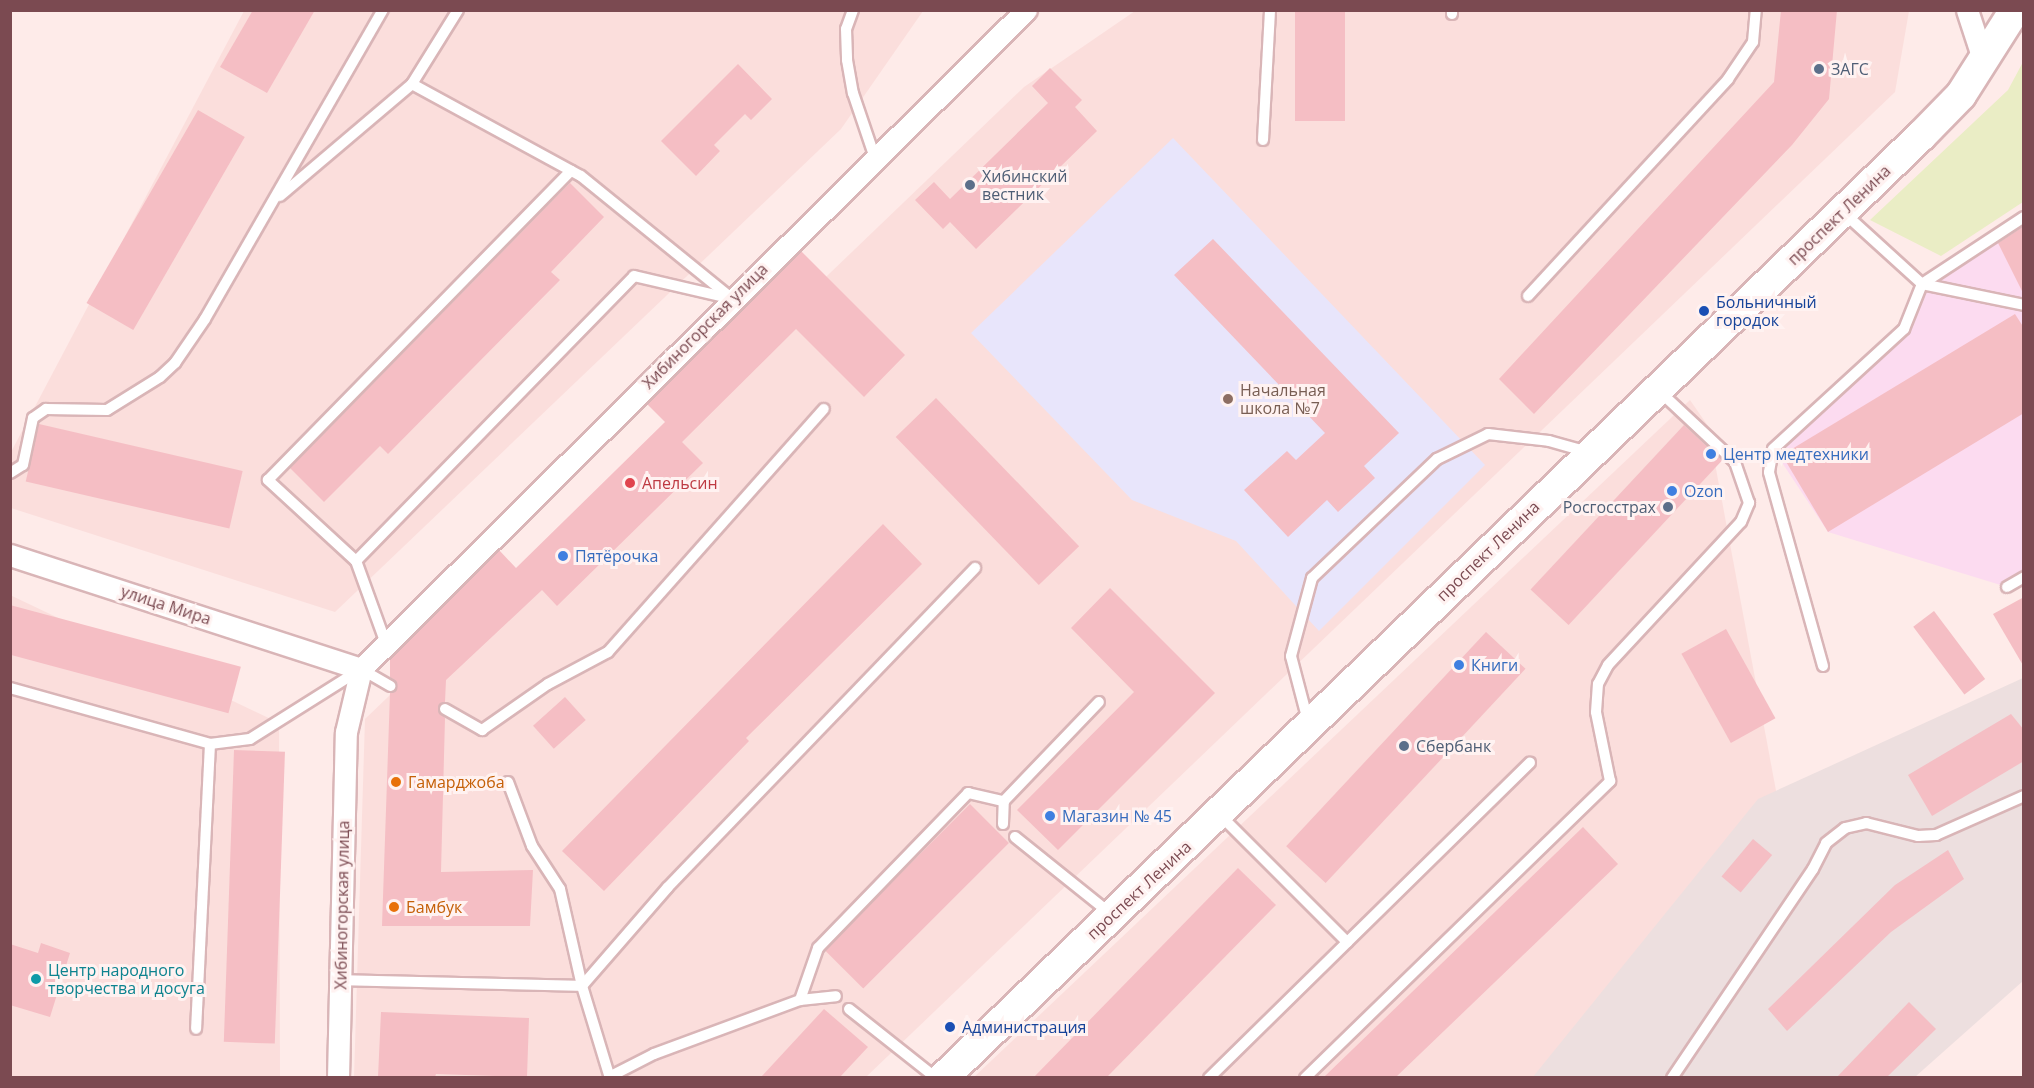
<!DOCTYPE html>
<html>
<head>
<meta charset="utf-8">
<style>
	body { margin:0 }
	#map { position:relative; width:2034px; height:1088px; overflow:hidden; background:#feebe9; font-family:"Open Sans",sans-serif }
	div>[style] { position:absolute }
	.residential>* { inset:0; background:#fbdedc }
	.industrial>* { inset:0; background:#eddfdf }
	.education>* { inset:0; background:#e8e5fb }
	.medical>* { inset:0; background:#fcdbf0 }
	.green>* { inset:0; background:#eaedc5 }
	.building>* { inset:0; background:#f5bec4; transform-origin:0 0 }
	.roads { filter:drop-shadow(2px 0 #d9b5b7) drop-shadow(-2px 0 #d9b5b7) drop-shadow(0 2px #d9b5b7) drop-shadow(0 -2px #d9b5b7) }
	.service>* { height:10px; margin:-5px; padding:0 5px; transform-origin:5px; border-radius:5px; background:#fff }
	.minor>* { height:21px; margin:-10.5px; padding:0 10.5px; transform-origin:10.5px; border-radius:10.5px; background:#fff }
	.secondary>* { height:30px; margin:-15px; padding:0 15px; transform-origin:15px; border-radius:15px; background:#fff }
	.dots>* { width:16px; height:16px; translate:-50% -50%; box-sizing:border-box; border:3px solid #fff2f1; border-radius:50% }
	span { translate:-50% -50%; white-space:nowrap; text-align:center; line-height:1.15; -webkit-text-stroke:6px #fff2f1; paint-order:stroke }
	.service-label { font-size:16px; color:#4e5e75 }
	.left { translate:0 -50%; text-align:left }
	.right { translate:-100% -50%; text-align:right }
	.street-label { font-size:16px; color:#7b4a51 }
	.transit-label { font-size:16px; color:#164399 }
	.education-label { font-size:16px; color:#785e54 }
	.shop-label { font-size:16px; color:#366cbe }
	.health-label { font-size:16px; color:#be3a42 }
	.food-label { font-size:16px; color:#c56008 }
	.culture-label { font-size:16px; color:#0d838f }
	.frame { position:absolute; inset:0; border:12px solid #7b4a51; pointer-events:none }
</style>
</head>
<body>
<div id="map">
	<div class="residential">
		<i style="clip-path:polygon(244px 11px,923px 11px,841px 129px,335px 612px,11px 508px,11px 452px)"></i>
		<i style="clip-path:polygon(1135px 11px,1909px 11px,1895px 92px,866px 1077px,354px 1078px,365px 719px,1024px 87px)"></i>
		<i style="clip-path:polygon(1690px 400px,1708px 426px,1788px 855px,1535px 1077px,973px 1078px)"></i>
		<i style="clip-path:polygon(10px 595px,279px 723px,280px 1077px,11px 1077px)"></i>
	</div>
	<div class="industrial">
		<i style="clip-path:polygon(2023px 678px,2023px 981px,1915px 1077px,1532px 1078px,1758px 799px)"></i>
	</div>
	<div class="education">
		<i style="clip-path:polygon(1173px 138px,1485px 465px,1319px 631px,1236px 541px,1132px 500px,971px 333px)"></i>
	</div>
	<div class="medical">
		<i style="clip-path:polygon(2023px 217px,2023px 584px,2007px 587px,1828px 532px,1773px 449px,1904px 329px,1922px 284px)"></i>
	</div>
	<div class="green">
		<i style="clip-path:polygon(2023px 62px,2023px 202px,1941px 256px,1870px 220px,2008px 90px)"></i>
	</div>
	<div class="building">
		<i style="clip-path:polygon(253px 10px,315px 10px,267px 93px,220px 67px)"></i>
		<i style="left:1295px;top:10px;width:50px;height:111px"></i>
		<i style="clip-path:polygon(1781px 10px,1837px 10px,1829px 99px,1792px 145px,1534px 414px,1499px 379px,1774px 82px)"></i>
		<i style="clip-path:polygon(738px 64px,772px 99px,751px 120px,745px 114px,714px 145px,720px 151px,696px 176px,661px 141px)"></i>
		<i style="clip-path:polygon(1050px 68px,1082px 100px,1075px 107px,1097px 131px,976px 249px,950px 222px,943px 229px,915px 200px,934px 182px,950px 199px,1048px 103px,1032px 86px)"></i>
		<i style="left:198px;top:110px;width:54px;height:223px;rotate:30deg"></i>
		<i style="clip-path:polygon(570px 183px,604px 217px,551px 272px,560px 280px,388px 454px,380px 446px,324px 502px,290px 468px)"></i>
		<i style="clip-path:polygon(2024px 226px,2024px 295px,1998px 243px)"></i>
		<i style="clip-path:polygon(1213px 239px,1399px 433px,1364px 466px,1375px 478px,1338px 512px,1327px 500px,1288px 537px,1244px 490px,1287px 451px,1296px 460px,1325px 433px,1174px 275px)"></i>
		<i style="clip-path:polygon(801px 251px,905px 355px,864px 397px,796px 329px,682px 442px,703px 463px,557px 606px,542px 590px,446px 680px,445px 702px,438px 708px,445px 718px,441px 872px,533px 870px,530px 926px,382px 926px,390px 693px,397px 687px,390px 677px,390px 658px,499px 550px,516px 568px,665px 422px,647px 404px)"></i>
		<i style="clip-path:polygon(2015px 314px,2024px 328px,2024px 413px,1828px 532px,1782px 455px)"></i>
		<i style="left:936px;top:398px;width:206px;height:56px;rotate:46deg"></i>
		<i style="left:39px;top:424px;width:209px;height:59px;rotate:13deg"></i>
		<i style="left:1684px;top:425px;width:52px;height:225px;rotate:43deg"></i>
		<i style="clip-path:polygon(883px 524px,922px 564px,746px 738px,749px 741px,604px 891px,562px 851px)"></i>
		<i style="clip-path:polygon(1110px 588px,1215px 693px,1058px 850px,1017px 810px,1134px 692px,1071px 628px)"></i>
		<i style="clip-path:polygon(2024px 597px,2024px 667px,1993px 614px)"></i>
		<i style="left:10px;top:605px;width:239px;height:48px;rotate:15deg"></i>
		<i style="left:1934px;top:611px;width:85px;height:26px;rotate:53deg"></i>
		<i style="left:1726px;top:629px;width:102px;height:51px;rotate:61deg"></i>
		<i style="left:1486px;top:632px;width:54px;height:293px;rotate:43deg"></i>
		<i style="left:565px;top:697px;width:31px;height:43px;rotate:48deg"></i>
		<i style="clip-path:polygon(2011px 714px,2024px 730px,2024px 761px,1932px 816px,1908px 775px)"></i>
		<i style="left:234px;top:750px;width:51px;height:292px;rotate:2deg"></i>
		<i style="left:970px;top:804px;width:55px;height:206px;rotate:45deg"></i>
		<i style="clip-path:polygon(1583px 827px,1618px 864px,1396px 1077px,1324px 1077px)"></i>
		<i style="left:1753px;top:839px;width:25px;height:49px;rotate:40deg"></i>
		<i style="clip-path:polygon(1948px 850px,1964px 879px,1891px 932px,1787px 1031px,1768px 1009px,1895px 885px)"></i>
		<i style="clip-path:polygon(1238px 868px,1276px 905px,1107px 1077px,1034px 1077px)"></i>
		<i style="clip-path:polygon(41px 943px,70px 953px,50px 1017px,10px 1005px,10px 944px,38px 953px)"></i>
		<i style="clip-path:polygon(1909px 1002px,1936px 1029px,1887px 1077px,1837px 1077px)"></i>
		<i style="clip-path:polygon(824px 1009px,868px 1047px,840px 1077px,761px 1077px)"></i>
		<i style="clip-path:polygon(381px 1012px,529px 1018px,527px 1077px,436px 1074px,435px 1077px,378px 1077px)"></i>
	</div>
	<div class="roads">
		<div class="service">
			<i style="left:458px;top:10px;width:87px;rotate:121.9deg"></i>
			<i style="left:412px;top:84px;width:192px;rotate:28.6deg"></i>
			<i style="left:581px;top:176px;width:192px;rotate:39.1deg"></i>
			<i style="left:853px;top:10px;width:20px;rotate:110deg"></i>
			<i style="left:846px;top:29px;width:31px;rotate:88deg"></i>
			<i style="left:847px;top:60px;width:34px;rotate:80deg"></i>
			<i style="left:853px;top:93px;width:69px;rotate:71.3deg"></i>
			<i style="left:1452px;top:14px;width:4px;rotate:-90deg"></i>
			<i style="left:1263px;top:140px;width:130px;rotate:-86.9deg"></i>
			<i style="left:280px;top:196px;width:173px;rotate:-40.3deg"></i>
			<i style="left:1844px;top:213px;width:105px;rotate:42.3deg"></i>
			<i style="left:1922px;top:284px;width:122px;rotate:-33.3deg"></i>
			<i style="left:1528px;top:296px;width:295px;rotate:-47.3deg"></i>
			<i style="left:1728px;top:79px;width:45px;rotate:-56deg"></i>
			<i style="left:1753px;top:42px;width:32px;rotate:-85deg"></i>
			<i style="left:10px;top:473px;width:15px;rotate:-32deg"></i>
			<i style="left:23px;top:465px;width:48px;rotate:-78deg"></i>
			<i style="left:33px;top:418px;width:16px;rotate:-35deg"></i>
			<i style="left:46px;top:409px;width:61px;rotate:0.9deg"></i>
			<i style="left:107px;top:410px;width:62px;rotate:-31.9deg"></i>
			<i style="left:160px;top:377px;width:21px;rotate:-43deg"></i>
			<i style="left:175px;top:363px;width:53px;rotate:-55.7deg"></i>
			<i style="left:205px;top:319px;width:357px;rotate:-60.1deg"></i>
			<i style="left:356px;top:561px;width:120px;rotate:-137.4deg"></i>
			<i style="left:268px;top:480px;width:433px;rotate:-45.6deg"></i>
			<i style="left:2007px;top:587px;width:20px;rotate:-30deg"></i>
			<i style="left:385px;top:641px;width:85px;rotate:-109.9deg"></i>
			<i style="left:356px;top:561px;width:398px;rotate:-45.7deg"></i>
			<i style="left:634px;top:276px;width:102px;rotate:13.1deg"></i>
			<i style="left:1823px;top:666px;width:201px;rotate:-105.6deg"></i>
			<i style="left:1769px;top:472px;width:23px;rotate:-80deg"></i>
			<i style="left:1773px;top:449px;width:178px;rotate:-42.5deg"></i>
			<i style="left:1904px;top:329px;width:48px;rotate:-68.2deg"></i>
			<i style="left:1922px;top:284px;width:104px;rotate:11.6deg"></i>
			<i style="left:10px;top:688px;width:208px;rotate:15.6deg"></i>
			<i style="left:210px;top:744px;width:285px;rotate:92.8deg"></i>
			<i style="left:445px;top:709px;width:43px;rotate:29.6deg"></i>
			<i style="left:482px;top:730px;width:80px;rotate:-34.9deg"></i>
			<i style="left:548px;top:684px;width:68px;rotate:-28.1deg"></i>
			<i style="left:608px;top:652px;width:325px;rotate:-48.4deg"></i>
			<i style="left:1308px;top:721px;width:67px;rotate:-104.7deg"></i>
			<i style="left:1291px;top:656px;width:81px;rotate:-74.9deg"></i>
			<i style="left:1312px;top:578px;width:173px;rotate:-43.6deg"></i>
			<i style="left:1437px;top:459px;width:57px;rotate:-26.1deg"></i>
			<i style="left:1488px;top:434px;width:61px;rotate:6.5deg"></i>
			<i style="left:1549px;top:441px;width:41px;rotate:15.8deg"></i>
			<i style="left:210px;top:744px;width:40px;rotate:-7.1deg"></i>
			<i style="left:250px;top:739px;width:131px;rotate:-32.2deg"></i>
			<i style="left:361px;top:669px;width:34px;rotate:30deg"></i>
			<i style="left:508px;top:782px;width:68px;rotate:69.4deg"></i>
			<i style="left:532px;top:846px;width:51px;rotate:56.9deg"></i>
			<i style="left:560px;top:889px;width:99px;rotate:77.2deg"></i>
			<i style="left:1220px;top:815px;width:180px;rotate:45deg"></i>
			<i style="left:1003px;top:824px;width:23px;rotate:-88deg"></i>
			<i style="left:1004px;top:801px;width:137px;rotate:-46.2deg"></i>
			<i style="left:1015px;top:837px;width:122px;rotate:38.7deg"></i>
			<i style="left:340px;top:980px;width:242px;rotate:1.4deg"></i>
			<i style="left:582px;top:986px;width:96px;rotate:73.1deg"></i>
			<i style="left:582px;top:986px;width:131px;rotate:-49deg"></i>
			<i style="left:668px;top:887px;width:443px;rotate:-46.1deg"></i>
			<i style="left:800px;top:1000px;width:55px;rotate:-70.9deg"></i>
			<i style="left:818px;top:948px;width:216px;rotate:-45.9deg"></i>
			<i style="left:968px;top:793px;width:37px;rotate:13deg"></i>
			<i style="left:849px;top:1009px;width:111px;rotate:38.4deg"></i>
			<i style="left:611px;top:1076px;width:48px;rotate:-27.1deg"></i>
			<i style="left:654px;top:1054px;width:156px;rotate:-20.3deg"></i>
			<i style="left:800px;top:1000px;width:36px;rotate:-6deg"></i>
			<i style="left:1209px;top:1078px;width:450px;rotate:-44.5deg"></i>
			<i style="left:1305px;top:1078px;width:426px;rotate:-44.2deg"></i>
			<i style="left:1610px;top:781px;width:70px;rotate:-101.5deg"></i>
			<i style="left:1596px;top:712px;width:28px;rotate:-86deg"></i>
			<i style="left:1598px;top:684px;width:21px;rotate:-62deg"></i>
			<i style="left:1608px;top:665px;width:195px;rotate:-47.1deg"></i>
			<i style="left:1741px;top:522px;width:21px;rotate:-67deg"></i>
			<i style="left:1749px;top:503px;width:43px;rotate:-108.9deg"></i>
			<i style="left:1735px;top:462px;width:104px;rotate:-136.9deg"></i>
			<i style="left:1672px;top:1078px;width:252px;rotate:-56deg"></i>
			<i style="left:1813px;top:869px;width:29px;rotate:-63deg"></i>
			<i style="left:1826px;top:843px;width:24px;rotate:-38deg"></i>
			<i style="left:1845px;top:828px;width:22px;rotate:-13deg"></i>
			<i style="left:1866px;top:823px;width:54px;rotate:14deg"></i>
			<i style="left:1918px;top:836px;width:18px;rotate:-3deg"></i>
			<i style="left:1936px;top:835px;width:96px;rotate:-23.9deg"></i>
		</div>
		<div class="minor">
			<i style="left:1967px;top:10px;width:55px;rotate:71.9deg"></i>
			<i style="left:10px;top:555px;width:369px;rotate:18deg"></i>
			<i style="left:338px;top:1078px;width:346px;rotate:-88.7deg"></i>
			<i style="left:346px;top:732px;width:65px;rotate:-76.6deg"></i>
			<i style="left:361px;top:669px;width:936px;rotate:-44.74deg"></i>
		</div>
		<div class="secondary">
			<i style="left:943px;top:1078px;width:1358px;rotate:-43.93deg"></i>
			<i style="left:1921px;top:136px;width:57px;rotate:-45.7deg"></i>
			<i style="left:1961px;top:95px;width:101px;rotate:-57.6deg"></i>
		</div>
	</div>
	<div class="dots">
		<i style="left:1819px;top:69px;background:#5c6f8a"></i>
		<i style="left:970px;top:185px;background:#5c6f8a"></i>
		<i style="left:1704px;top:311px;background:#1a4fb4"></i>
		<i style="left:1228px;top:399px;background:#8d6e63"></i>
		<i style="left:1711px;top:454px;background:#3f7fe0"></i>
		<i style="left:630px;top:483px;background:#e0444e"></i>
		<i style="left:1672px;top:491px;background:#3f7fe0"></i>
		<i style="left:1668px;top:507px;background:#5c6f8a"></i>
		<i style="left:563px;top:556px;background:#3f7fe0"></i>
		<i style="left:1459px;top:665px;background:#3f7fe0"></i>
		<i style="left:1404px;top:746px;background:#5c6f8a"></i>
		<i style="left:396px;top:782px;background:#e8710a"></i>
		<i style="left:1050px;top:816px;background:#3f7fe0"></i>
		<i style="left:394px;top:907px;background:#e8710a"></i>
		<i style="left:36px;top:979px;background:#0f9aa8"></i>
		<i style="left:950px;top:1027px;background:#1a4fb4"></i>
	</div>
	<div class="service-label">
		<span class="left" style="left:1831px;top:69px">ЗАГС</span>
		<span class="left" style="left:982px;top:185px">Хибинский<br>вестник</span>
		<span class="right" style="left:1656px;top:507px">Росгосстрах</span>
		<span class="left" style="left:1416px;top:746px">Сбербанк</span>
	</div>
	<div class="street-label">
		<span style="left:1839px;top:215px;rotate:-44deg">проспект Ленина</span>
		<span style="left:705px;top:326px;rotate:-45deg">Хибиногорская улица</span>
		<span style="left:1488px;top:551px;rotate:-44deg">проспект Ленина</span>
		<span style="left:166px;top:605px;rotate:18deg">улица Мира</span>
		<span style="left:1139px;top:890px;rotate:-43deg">проспект Ленина</span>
		<span style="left:342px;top:905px;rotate:-89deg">Хибиногорская улица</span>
	</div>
	<div class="transit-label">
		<span class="left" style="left:1716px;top:311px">Больничный<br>городок</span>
		<span class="left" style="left:962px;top:1027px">Администрация</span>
	</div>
	<div class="education-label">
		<span class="left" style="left:1240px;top:399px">Начальная<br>школа №7</span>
	</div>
	<div class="shop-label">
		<span class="left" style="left:1723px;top:454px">Центр медтехники</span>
		<span class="left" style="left:1684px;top:491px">Ozon</span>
		<span class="left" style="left:575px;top:556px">Пятёрочка</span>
		<span class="left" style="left:1471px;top:665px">Книги</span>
		<span class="left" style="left:1062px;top:816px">Магазин № 45</span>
	</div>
	<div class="health-label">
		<span class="left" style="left:642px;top:483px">Апельсин</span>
	</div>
	<div class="food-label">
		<span class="left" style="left:408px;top:782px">Гамарджоба</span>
		<span class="left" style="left:406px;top:907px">Бамбук</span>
	</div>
	<div class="culture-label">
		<span class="left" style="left:48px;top:979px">Центр народного<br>творчества и досуга</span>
	</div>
	<div class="frame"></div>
</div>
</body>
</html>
